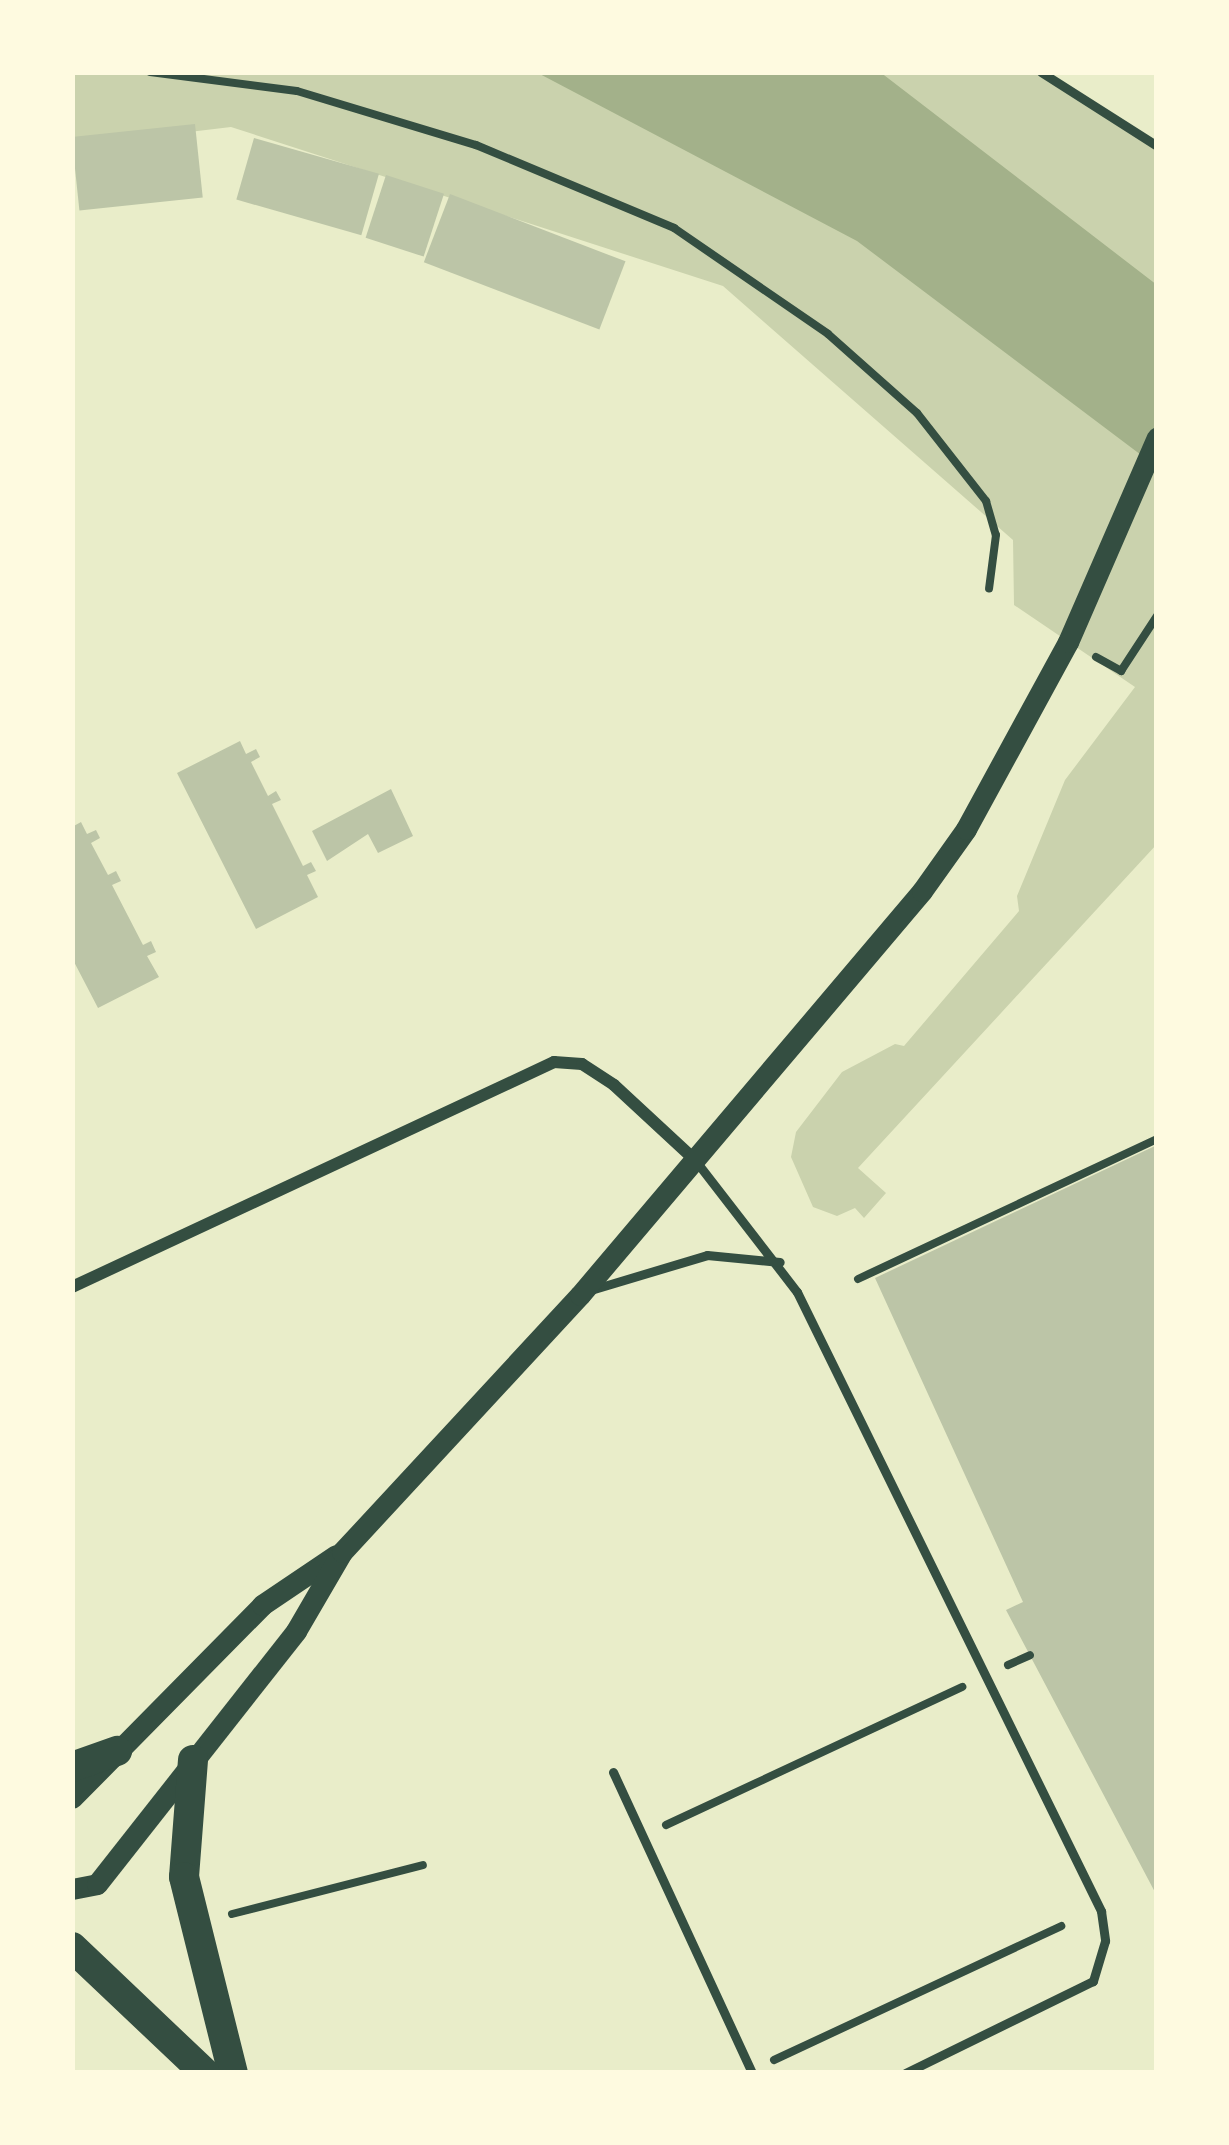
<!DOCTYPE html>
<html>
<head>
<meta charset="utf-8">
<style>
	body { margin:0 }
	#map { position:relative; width:1229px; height:2145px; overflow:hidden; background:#e9edc9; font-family:"Exo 2",sans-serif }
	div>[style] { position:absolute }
	.green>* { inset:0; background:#cad2ad }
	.water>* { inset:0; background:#a3b18a }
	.building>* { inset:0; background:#bcc5a7; transform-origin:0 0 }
	.path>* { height:8px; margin:-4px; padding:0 4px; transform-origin:4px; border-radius:4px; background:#344e41 }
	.service>* { height:9px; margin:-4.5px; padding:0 4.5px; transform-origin:4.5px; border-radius:4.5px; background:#344e41 }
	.minor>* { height:12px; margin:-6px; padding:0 6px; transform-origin:6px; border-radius:6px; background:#344e41 }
	.tertiary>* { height:21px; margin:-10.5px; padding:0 10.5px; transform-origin:10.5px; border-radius:10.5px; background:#344e41 }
	.primary>* { height:30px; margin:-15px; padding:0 15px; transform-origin:15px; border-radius:15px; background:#344e41 }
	span { translate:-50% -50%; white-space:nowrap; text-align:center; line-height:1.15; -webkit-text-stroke:12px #fefae0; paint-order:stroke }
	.frame { position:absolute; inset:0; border:75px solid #fefae0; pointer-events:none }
</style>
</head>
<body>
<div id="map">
	<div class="green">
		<i style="clip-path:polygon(72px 72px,1036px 72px,1157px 150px,1157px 844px,858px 1168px,886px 1193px,864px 1218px,855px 1208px,837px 1216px,813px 1207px,791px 1157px,796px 1132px,842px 1072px,895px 1044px,904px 1046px,1019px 911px,1017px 896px,1065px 780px,1135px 687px,1014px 605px,1013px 540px,723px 286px,231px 127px,72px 146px)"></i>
	</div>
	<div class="water">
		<i style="clip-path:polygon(536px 72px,880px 72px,1157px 285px,1157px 467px,857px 241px)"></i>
	</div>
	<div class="building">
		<i style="left:195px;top:124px;width:74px;height:124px;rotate:84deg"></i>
		<i style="left:254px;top:138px;width:130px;height:64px;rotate:16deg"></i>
		<i style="left:386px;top:175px;width:61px;height:66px;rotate:18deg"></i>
		<i style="left:450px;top:194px;width:188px;height:73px;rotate:21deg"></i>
		<i style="clip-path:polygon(240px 741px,246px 754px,256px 749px,260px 757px,251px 762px,268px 796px,276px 791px,281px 800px,272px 804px,303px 866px,311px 862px,316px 871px,307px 875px,318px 897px,256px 929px,177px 773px)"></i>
		<i style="clip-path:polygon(391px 789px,413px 836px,378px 853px,368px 834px,327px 861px,312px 831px)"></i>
		<i style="clip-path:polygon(81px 822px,87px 834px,96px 830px,100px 838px,91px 843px,108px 875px,116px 871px,121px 881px,112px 885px,143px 945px,151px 941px,156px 952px,147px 956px,159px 977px,98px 1008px,72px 958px,72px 827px)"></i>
		<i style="clip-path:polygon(1157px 1145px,1157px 1896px,1006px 1610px,1023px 1602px,875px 1278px)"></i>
	</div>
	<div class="path">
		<i style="left:150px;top:72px;width:148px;rotate:7.4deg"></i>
		<i style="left:297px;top:91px;width:187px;rotate:16.8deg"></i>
		<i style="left:476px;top:145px;width:215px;rotate:22.7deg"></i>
		<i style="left:674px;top:228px;width:187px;rotate:34.5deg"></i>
		<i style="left:828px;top:334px;width:119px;rotate:41.6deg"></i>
		<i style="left:917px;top:413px;width:112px;rotate:51.9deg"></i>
		<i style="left:986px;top:501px;width:35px;rotate:74deg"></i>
		<i style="left:996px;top:535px;width:54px;rotate:97.4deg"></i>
		<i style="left:1096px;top:657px;width:29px;rotate:29deg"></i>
		<i style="left:1121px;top:671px;width:66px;rotate:-56.8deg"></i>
		<i style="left:858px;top:1279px;width:330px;rotate:-25.1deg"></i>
		<i style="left:1008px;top:1665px;width:24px;rotate:-24deg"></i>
		<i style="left:666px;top:1825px;width:327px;rotate:-25deg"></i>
		<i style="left:232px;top:1914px;width:197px;rotate:-14.4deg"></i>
		<i style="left:774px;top:2060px;width:317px;rotate:-25deg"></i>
	</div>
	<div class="service">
		<i style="left:1041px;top:72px;width:138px;rotate:32.5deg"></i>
		<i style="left:695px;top:1160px;width:167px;rotate:52.3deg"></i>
		<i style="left:797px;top:1292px;width:690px;rotate:63.84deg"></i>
		<i style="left:1101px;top:1911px;width:30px;rotate:82deg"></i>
		<i style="left:1105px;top:1941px;width:42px;rotate:106.7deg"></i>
		<i style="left:1093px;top:1981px;width:209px;rotate:153.9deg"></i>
		<i style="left:594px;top:1289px;width:118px;rotate:-16.7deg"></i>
		<i style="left:707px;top:1255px;width:73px;rotate:5.5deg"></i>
		<i style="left:613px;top:1772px;width:332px;rotate:65.2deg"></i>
	</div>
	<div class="minor">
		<i style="left:72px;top:1287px;width:532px;rotate:-25.02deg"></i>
		<i style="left:554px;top:1062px;width:28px;rotate:4deg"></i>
		<i style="left:582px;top:1064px;width:38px;rotate:33deg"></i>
		<i style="left:614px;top:1085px;width:110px;rotate:42.8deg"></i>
	</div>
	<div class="tertiary">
		<i style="left:72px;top:1798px;width:271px;rotate:-45.4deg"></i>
		<i style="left:262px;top:1605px;width:89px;rotate:-34deg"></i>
		<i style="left:72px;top:1889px;width:25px;rotate:-11deg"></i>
		<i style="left:97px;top:1884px;width:322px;rotate:-51.8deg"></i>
		<i style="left:296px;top:1631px;width:91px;rotate:-59.8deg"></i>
		<i style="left:342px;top:1552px;width:350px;rotate:-47.2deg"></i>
		<i style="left:580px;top:1295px;width:529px;rotate:-49.75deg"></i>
		<i style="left:922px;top:891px;width:76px;rotate:-54.6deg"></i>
		<i style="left:966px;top:829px;width:213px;rotate:-61.4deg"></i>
		<i style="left:1068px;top:642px;width:223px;rotate:-66.5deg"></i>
	</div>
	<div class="primary">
		<i style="left:193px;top:1760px;width:117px;rotate:94.4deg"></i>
		<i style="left:184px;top:1877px;width:202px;rotate:76deg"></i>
		<i style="left:72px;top:1767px;width:48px;rotate:-19.6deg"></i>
		<i style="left:72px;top:1947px;width:183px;rotate:43.5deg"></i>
	</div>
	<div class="frame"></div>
</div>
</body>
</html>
